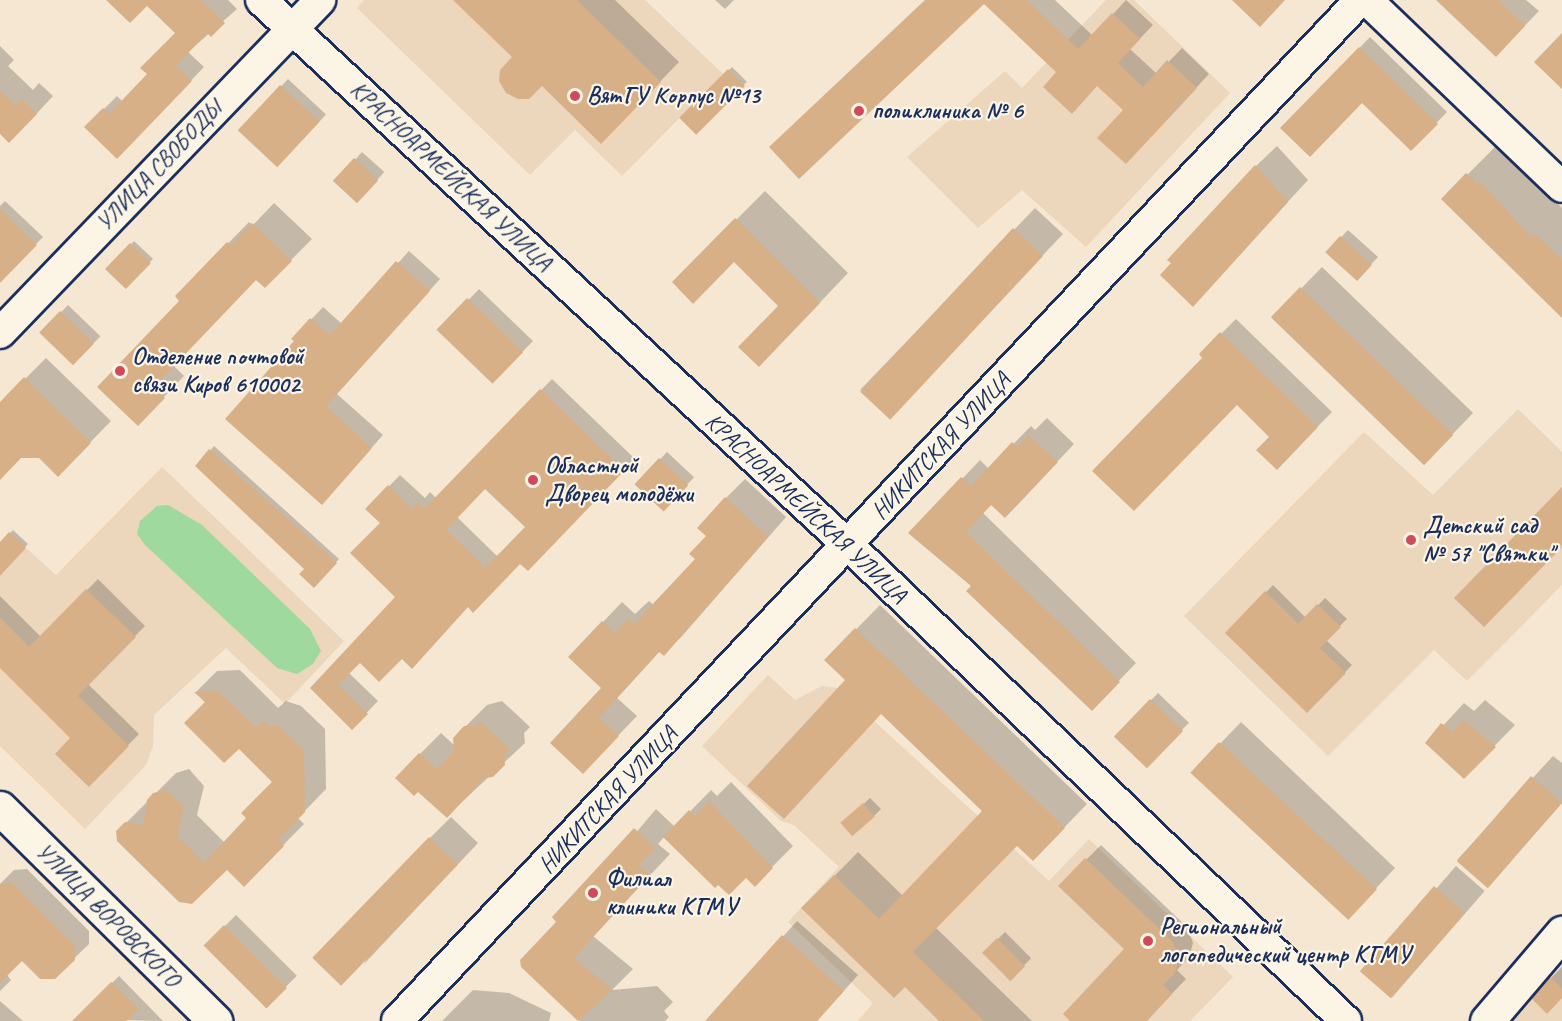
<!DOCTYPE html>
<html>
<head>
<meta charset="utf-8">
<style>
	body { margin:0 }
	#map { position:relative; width:1562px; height:1021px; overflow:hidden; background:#f5e7d2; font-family:Caveat,sans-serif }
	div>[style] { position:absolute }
	.built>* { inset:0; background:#ecd6bc }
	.green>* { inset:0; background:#a0d99e }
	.shadow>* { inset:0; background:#0003; transform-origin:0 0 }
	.building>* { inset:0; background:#d7b088; transform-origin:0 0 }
	.roads { filter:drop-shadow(2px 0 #1b2f5e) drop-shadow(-2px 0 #1b2f5e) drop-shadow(0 2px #1b2f5e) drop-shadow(0 -2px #1b2f5e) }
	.minor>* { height:30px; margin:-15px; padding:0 15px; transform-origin:15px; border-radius:15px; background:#fcf5e5 }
	.major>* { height:33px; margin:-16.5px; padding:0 16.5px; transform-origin:16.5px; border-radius:16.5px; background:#fcf5e5 }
	.dots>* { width:16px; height:16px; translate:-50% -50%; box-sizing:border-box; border:3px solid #fcf5e5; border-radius:50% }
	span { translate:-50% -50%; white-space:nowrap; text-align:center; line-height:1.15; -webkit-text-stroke:4.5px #fcf5e5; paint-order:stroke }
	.poi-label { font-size:24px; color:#1b2f5e; font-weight:700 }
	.left { translate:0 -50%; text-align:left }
	.street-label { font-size:24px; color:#1b2f5e }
</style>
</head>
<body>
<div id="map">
	<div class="built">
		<i style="clip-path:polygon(364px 0,645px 0,723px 74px,622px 176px,575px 130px,530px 175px,357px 8px)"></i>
		<i style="clip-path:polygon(1106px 0,1134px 0,1230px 93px,1086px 247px,1022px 190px,978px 228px,907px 157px,1005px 71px,1022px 88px)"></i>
		<i style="clip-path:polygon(1518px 409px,1562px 452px,1562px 585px,1467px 681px,1434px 650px,1328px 756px,1184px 616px,1364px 432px,1433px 495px)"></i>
		<i style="clip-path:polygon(162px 467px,344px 641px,285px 704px,226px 648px,154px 715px,153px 746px,146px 765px,85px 829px,0 746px,0 576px,26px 548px,56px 575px)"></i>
		<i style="clip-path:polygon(768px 675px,795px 700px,822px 686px,838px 688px,1049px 881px,1089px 839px,1233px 977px,1190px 1021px,858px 1021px,873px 1003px,788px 922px,839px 867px,794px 825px,781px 821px,702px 746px)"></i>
		<i style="clip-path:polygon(1562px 965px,1562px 1021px,1513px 1021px)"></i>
	</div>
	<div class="green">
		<i style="clip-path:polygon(168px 505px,202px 525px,310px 629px,321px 651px,313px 664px,297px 674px,277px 668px,145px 545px,137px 534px,140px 521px,157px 506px)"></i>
	</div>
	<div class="shadow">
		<i style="clip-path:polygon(108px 0,228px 0,237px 9px,188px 52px,204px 67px,130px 144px,86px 127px,117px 96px,123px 102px,149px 74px,177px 33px,147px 4px)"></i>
		<i style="clip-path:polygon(455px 0,615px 0,679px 62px,620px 123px,514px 57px)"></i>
		<i style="clip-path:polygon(715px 0,734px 0,725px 9px)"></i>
		<i style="clip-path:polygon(927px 0,1055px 0,1093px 36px,1126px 0,1153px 25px,1130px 49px,1157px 74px,1182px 48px,1209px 74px,1139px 149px,1125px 110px,1098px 85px,1059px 72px,984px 2px)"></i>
		<i style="clip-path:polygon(1438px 0,1526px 0,1539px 11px,1510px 41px)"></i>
		<i style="clip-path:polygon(1370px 37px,1447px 112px,1411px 149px,1362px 101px,1282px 128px)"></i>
		<i style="clip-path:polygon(0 46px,14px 60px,8px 66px,33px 90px,39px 83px,53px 96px,26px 125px,0 132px)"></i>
		<i style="left:732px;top:67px;width:21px;height:71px;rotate:45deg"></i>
		<i style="left:288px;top:79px;width:52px;height:69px;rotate:43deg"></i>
		<i style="clip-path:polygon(1277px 146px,1308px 180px,1193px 305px,1256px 166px)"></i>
		<i style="clip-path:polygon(1496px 146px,1506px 156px,1509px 153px,1562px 208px,1562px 316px,1443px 199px)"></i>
		<i style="left:362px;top:152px;width:30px;height:40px;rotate:42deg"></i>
		<i style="clip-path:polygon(765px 191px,848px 273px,788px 336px,780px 306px,734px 260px,674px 282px)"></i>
		<i style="clip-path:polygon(5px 201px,43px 237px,0 281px,0 206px)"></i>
		<i style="clip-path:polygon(274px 203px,312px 239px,286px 265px,257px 278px,173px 365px,184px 376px,138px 424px,182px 301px,177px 296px,249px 222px,253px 225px)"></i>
		<i style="clip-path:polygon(1035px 208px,1063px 234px,909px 396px,860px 390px)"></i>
		<i style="clip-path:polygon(1348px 230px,1378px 257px,1364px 272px,1327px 252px)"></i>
		<i style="left:134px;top:241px;width:26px;height:39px;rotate:43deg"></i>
		<i style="clip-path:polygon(409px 251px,440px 279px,337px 394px,383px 435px,333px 491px,294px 338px,323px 307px,342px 324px)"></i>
		<i style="left:1322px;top:267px;width:210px;height:70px;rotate:44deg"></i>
		<i style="left:479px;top:289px;width:75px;height:57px;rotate:44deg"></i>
		<i style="left:68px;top:305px;width:45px;height:39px;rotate:44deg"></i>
		<i style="clip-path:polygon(1236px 319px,1332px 412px,1277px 468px,1271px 437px,1237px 404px,1201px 354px)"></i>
		<i style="clip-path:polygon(46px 358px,111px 421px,75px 458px,21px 457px,0 478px,0 404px)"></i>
		<i style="clip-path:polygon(evenodd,552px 379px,635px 459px,528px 569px,520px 562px,402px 657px,360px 661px,349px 673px,378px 701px,352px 728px,312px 688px,397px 597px,382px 523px,367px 509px,400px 475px,425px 498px,430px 492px,436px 498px,552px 379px,485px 487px,527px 527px,498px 557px,457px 517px,485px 487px)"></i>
		<i style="clip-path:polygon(1047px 418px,1074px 444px,1023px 498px,992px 504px,983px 513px,1136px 663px,1109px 691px,911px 533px,980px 460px,989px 469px,1031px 426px,1035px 430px)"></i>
		<i style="clip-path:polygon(214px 446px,339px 559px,314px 586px,306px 569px,197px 466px)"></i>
		<i style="left:667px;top:452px;width:37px;height:45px;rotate:43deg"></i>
		<i style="clip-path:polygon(745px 479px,786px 517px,683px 635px,664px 654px,660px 651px,617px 698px,637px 716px,583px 772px,603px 688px,603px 622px,622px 602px,635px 614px,649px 601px,654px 605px,697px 559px,726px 498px)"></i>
		<i style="clip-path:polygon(13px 530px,28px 544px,0 574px,0 544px)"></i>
		<i style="clip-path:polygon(98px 579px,145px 626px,88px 684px,139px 734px,89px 785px,73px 738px,0 666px,0 596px,41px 637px)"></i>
		<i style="clip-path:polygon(1273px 585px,1306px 618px,1325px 598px,1347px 619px,1326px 640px,1352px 665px,1307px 711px,1227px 633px)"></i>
		<i style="clip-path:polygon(880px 605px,1087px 804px,1057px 835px,1018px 844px,935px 927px,1032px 1021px,942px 1021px,905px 985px,803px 908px,858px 852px,903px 896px,984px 811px,826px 660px)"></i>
		<i style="clip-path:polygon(240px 670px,278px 708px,286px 701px,301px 706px,325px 729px,326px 789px,298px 818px,304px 824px,244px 885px,227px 868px,192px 903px,117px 832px,176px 773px,189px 769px,204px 786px,197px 815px,225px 843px,249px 818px,274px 782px,196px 692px,217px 671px)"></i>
		<i style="left:1158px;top:693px;width:43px;height:59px;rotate:44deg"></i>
		<i style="clip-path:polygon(1485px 700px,1515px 725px,1464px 777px,1427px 743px,1464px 703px,1474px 711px)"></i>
		<i style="clip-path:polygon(502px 701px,530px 727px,524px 733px,525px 743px,447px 816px,420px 754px,441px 733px,455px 746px,465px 727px,487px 705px)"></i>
		<i style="clip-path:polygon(1241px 722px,1395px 868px,1367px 898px,1192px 773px)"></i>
		<i style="clip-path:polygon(1553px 756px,1562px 763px,1562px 803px,1507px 865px,1457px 860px)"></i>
		<i style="clip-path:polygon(731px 782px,793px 846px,755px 884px,746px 876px,665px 836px,658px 844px,670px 854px,593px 936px,633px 969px,612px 990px,657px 986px,673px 1002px,664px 1011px,669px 1017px,665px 1021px,580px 1021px,523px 966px,656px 809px,675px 827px,711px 790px,717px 796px)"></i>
		<i style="clip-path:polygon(870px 798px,881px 809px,874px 816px,850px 817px)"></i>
		<i style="clip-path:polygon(451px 817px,478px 843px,364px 964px,430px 838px)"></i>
		<i style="clip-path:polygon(1101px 845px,1187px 927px,1193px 943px,1189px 957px,1177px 970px,1186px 979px,1146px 1021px,1073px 1021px,1126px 949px,1060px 886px)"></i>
		<i style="left:1456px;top:866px;width:38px;height:141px;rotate:41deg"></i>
		<i style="clip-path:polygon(27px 869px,89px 931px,89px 944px,54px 978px,22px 959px,7px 975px,11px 980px,0 991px,0 884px,14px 870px)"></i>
		<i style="left:236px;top:915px;width:86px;height:43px;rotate:45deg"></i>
		<i style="clip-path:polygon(797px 921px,858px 975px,817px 1021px,707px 1021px)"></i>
		<i style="left:1005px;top:932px;width:37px;height:29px;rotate:45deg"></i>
		<i style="clip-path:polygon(1562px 967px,1562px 998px,1533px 998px,1551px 978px)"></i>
		<i style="clip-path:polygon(119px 976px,163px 1021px,76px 1019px)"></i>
		<i style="clip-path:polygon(473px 990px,509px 993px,551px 1013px,549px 1021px,442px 1021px)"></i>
		<i style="clip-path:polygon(0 1001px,23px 1021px,0 1021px)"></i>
	</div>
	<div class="building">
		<i style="clip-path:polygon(106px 0,201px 0,225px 23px,211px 37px,207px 33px,176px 66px,192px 81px,117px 159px,84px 127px,103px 108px,109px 114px,147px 74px,140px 68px,175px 33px,147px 6px,130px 23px)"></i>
		<i style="clip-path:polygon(453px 0,577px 0,661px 82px,601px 144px,542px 86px,529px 99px,518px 99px,506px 93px,499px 81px,500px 70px,512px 57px)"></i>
		<i style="clip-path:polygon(925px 0,1027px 0,1078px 49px,1112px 13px,1140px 39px,1118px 63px,1143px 87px,1167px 60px,1197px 88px,1126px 164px,1097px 138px,1123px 110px,1097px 86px,1072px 114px,1043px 87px,1056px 72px,984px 4px,799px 179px,769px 147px)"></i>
		<i style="clip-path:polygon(1232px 0,1285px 0,1260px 27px)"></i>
		<i style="clip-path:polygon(1436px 0,1498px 0,1525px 26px,1496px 57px)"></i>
		<i style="clip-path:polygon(1562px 33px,1562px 89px,1534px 62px)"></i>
		<i style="clip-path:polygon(1359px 47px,1438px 124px,1411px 151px,1362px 103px,1310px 157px,1280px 128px)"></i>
		<i style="left:728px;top:69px;width:24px;height:69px;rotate:45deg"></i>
		<i style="left:280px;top:85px;width:54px;height:62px;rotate:43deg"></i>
		<i style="clip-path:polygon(0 90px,15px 105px,22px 99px,37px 114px,9px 143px,0 134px)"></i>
		<i style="left:354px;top:158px;width:33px;height:31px;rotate:43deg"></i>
		<i style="clip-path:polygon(1255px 165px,1288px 202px,1193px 307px,1160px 275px,1171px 263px,1167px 260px)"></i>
		<i style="clip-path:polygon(1466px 173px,1477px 184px,1480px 181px,1531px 237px,1535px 233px,1562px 260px,1562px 318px,1441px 199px)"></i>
		<i style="clip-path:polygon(0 209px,37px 245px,0 283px)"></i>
		<i style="clip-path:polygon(735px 218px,820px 303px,759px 367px,738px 347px,778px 306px,734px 262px,693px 304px,672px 282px)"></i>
		<i style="clip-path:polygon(252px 223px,292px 261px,265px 288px,256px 280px,154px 387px,165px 398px,138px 426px,97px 387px,179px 301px,175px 296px,227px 242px,231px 245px)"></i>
		<i style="left:1013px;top:228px;width:41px;height:224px;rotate:43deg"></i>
		<i style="left:1340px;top:236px;width:43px;height:22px;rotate:42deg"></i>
		<i style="left:130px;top:243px;width:29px;height:36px;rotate:44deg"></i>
		<i style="clip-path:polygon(396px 261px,430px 291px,326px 406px,372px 448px,322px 505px,225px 419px,294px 341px,291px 339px,310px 318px,330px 335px)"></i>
		<i style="left:1300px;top:287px;width:213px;height:42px;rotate:44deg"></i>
		<i style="left:467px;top:298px;width:78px;height:44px;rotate:44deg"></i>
		<i style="left:60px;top:311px;width:47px;height:30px;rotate:44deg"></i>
		<i style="clip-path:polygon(1220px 332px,1318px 427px,1277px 470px,1256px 450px,1269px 437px,1237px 405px,1134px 511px,1092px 471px,1202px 358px,1199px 354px)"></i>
		<i style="clip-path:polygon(24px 377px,91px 443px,58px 477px,39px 458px,21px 458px,0 480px,0 402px)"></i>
		<i style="clip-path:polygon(evenodd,540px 389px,624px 471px,528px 571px,520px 564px,473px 613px,468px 607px,412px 669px,402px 659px,379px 682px,360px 663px,338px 685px,368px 714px,352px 730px,310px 688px,395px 597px,350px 553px,380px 523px,365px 509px,388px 485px,412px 509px,418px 503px,424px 509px,540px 389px,485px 489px,525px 527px,485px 568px,446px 530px,485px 489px)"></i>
		<i style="clip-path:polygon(1028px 435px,1058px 462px,1005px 518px,991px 505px,966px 532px,1120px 682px,1092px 711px,966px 591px,971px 586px,908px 533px,961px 477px,971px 486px,1012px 442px,1017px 447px)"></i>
		<i style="clip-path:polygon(209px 449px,337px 563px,314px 588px,299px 574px,304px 569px,195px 466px)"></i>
		<i style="left:659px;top:458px;width:40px;height:36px;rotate:43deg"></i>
		<i style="clip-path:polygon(1562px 487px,1562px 547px,1484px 627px,1454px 598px)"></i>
		<i style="clip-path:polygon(725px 497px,768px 537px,664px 656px,659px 652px,599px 718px,619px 736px,583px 774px,550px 743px,601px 688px,568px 657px,602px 621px,615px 633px,628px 619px,634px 624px,695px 559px,689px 554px,706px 536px,697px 528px)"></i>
		<i style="clip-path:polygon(9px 532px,26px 548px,0 576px,0 542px)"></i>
		<i style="clip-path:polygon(86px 589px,136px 637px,78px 696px,129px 746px,89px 787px,55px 754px,70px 738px,0 668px,0 618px,29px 647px)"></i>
		<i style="clip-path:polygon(1265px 591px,1298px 624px,1317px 604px,1341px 627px,1320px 648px,1346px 673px,1307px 713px,1225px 633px)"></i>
		<i style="clip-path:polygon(855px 628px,1065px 828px,1033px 861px,1017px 846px,913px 952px,984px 1021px,939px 1021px,905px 987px,894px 998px,801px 908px,834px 875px,879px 919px,982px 811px,881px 714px,784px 819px,747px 786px,845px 680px,824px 660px)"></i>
		<i style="clip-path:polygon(218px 691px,256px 728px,264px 721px,269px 726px,279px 726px,304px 751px,305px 812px,278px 840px,284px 846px,244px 887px,227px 870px,192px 904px,179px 902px,117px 841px,116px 831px,125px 822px,143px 825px,147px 800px,153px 793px,167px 790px,184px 807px,177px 836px,204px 863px,246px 818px,241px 813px,272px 782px,239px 749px,224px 763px,184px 723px,205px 702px,194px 692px)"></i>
		<i style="left:1150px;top:699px;width:46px;height:52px;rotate:44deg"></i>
		<i style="clip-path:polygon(1463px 720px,1496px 747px,1464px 779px,1425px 743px,1441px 723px,1453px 732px)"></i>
		<i style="clip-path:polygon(480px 721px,510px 749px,504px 756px,505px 765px,493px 777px,484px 778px,447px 818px,418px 792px,414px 796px,395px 778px,419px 753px,437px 769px,454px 751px,453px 738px,464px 726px,476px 726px)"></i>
		<i style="left:1219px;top:742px;width:216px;height:42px;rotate:43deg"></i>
		<i style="left:1531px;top:776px;width:41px;height:113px;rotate:41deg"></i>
		<i style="clip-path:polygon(709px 801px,773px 868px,755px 887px,746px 878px,729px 895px,718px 885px,715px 888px,663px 837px,689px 810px,695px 816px)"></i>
		<i style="left:863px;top:803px;width:18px;height:30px;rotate:49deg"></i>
		<i style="clip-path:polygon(634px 828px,655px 848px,639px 865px,650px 875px,574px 958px,613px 990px,578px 1021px,521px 967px,520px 960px,556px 922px,552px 917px)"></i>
		<i style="left:429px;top:837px;width:40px;height:168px;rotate:44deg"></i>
		<i style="clip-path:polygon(1085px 858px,1173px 942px,1179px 958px,1175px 973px,1163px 985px,1172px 994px,1147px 1021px,1070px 1021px,1063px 1014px,1124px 949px,1058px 886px)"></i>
		<i style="clip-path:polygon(12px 883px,75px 946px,75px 960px,55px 979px,40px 979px,22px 961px,0 983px,0 884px)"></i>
		<i style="left:1434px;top:886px;width:41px;height:113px;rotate:41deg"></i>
		<i style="left:224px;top:925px;width:89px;height:29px;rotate:45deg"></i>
		<i style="clip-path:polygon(782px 935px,844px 991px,817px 1021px,705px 1021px)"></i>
		<i style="left:997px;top:938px;width:40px;height:21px;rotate:45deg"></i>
		<i style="clip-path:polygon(1550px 977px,1562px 988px,1562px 998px,1547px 1014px,1531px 998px)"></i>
		<i style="clip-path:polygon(111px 982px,139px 1009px,126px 1021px,72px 1021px)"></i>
	</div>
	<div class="roads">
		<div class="minor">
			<i style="left:261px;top:0;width:801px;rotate:42.88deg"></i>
			<i style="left:848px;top:545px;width:689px;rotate:43.71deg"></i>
			<i style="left:1367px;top:0;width:270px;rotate:43.8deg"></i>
			<i style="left:0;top:333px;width:462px;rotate:-46.1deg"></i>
			<i style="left:397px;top:1021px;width:1403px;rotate:-46.67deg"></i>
		</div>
		<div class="major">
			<i style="left:0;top:808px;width:303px;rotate:44.7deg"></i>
			<i style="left:1487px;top:1021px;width:116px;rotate:-49.6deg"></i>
		</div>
	</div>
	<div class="dots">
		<i style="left:575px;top:96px;background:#d1495b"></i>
		<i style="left:859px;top:111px;background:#d1495b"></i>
		<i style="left:120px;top:371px;background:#d1495b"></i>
		<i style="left:533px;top:480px;background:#d1495b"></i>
		<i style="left:1411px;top:540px;background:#d1495b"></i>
		<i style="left:593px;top:893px;background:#d1495b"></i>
		<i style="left:1148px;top:941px;background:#d1495b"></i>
	</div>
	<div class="poi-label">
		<span class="left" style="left:587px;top:96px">ВятГУ Корпус №13</span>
		<span class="left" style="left:872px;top:111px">поликлиника № 6</span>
		<span class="left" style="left:132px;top:371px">Отделение почтовой<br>связи Киров 610002</span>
		<span class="left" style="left:545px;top:480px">Областной<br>Дворец молодёжи</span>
		<span class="left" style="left:1423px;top:540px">Детский сад<br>№ 57 "Святки"</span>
		<span class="left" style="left:606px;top:893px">Филиал<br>клиники КГМУ</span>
		<span class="left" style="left:1160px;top:941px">Региональный<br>логопедический центр КГМУ</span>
	</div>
	<div class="street-label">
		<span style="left:159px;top:166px;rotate:-46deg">УЛИЦА СВОБОДЫ</span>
		<span style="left:451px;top:176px;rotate:43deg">КРАСНОАРМЕЙСКАЯ УЛИЦА</span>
		<span style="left:941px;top:446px;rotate:-47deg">НИКИТСКАЯ УЛИЦА</span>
		<span style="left:806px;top:508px;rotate:43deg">КРАСНОАРМЕЙСКАЯ УЛИЦА</span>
		<span style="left:608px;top:800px;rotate:-47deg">НИКИТСКАЯ УЛИЦА</span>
		<span style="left:108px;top:915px;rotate:45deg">УЛИЦА ВОРОВСКОГО</span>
	</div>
</div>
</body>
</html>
